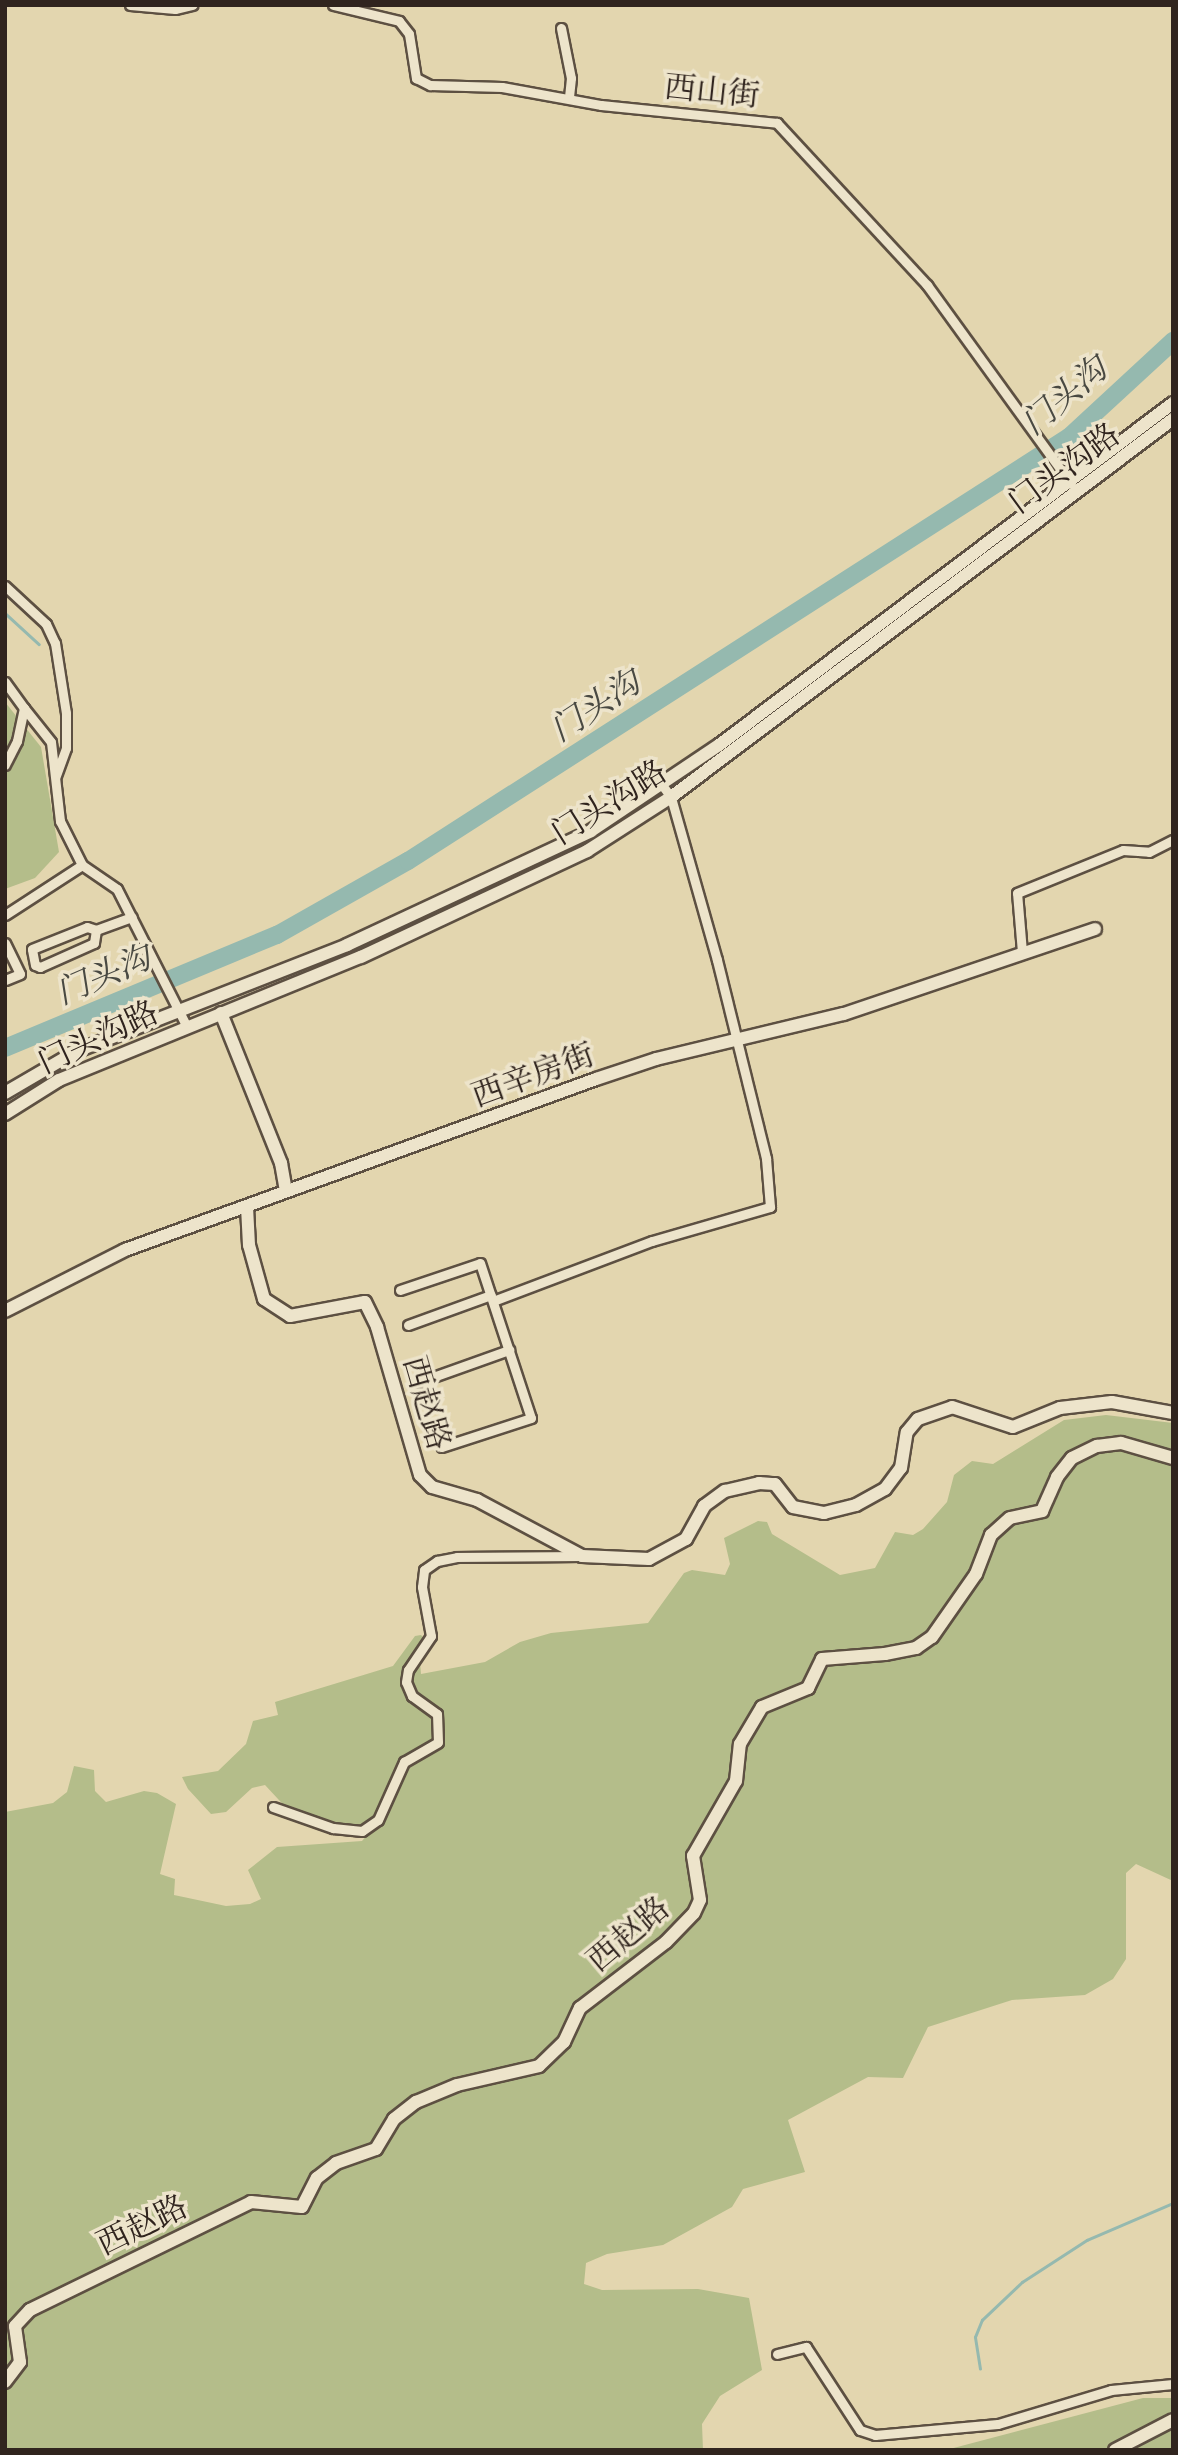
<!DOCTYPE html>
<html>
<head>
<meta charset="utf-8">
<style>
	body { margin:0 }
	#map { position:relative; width:1178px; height:2455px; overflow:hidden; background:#e3d6af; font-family:"EB Garamond","Noto Serif SC",serif }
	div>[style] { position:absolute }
	.green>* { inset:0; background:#b4bd8a }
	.stream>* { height:2.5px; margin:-1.25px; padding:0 1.25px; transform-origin:1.25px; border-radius:1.25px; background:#95b9af }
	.river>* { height:18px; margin:-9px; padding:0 9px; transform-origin:9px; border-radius:9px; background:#95b9af }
	.roads { filter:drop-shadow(2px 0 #5d5042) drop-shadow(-2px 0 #5d5042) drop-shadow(0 2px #5d5042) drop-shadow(0 -2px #5d5042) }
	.minor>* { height:9px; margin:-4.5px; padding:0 4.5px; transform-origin:4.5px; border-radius:4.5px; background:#ede4cb }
	.tertiary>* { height:12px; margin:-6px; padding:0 6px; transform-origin:6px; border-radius:6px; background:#ede4cb }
	.secondary>* { height:12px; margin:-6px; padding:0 6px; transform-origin:6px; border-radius:6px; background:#ede4cb }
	span { translate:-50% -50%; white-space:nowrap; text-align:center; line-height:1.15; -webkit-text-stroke:7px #ede4cb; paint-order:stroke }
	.street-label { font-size:32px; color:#30241e }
	.water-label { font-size:33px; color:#494942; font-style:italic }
	.frame { position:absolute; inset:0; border:7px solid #30241e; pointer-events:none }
</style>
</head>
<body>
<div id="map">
	<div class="green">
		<i style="clip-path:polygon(5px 702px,41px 747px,59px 852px,35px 878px,5px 889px)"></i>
		<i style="clip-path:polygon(1106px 1415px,1173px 1423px,1173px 1881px,1136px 1864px,1126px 1873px,1126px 1959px,1113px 1979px,1085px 1995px,1012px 2000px,928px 2027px,903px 2078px,868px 2077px,788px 2120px,805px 2172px,743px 2189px,732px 2207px,663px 2245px,607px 2254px,586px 2263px,584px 2284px,602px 2290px,698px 2289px,749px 2298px,762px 2370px,720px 2396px,702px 2424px,703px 2450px,5px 2450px,5px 1812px,53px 1803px,67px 1792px,74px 1766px,94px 1770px,95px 1791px,106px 1802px,144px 1791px,157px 1793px,176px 1804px,160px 1874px,175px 1879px,174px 1895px,226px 1906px,250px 1904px,261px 1899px,248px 1870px,277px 1847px,362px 1841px,368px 1834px,351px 1824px,336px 1825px,291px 1813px,265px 1785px,252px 1788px,226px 1812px,211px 1814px,188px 1789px,182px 1777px,218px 1771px,246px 1744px,253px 1721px,278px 1715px,275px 1702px,393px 1666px,415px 1636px,421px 1635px,430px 1645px,420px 1662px,421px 1674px,485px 1662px,520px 1642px,551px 1633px,648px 1623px,684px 1573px,692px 1570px,725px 1575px,730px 1564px,724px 1538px,758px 1521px,767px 1522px,772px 1534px,840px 1575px,875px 1568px,895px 1532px,913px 1535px,923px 1529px,947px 1502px,954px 1475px,972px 1461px,993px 1464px,1064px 1420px)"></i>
		<i style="clip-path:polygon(1143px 2398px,1173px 2398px,1173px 2450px,946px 2450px)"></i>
	</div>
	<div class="stream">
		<i style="left:5px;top:613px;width:46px;rotate:42.4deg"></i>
		<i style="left:980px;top:2369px;width:32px;rotate:-99deg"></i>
		<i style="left:975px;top:2337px;width:18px;rotate:-68deg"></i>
		<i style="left:982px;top:2320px;width:55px;rotate:-43.5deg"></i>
		<i style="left:1022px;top:2282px;width:77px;rotate:-32.9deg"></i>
		<i style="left:1087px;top:2240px;width:94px;rotate:-23.3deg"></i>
	</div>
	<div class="river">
		<i style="left:5px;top:1048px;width:295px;rotate:-22.6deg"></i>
		<i style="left:277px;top:935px;width:150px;rotate:-29.5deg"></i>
		<i style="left:408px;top:861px;width:785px;rotate:-32.68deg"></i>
		<i style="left:1069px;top:437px;width:142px;rotate:-42.7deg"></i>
	</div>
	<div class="roads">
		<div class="minor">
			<i style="left:130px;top:5px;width:45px;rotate:5.1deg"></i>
			<i style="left:175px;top:9px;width:18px;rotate:-13deg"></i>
			<i style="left:333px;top:5px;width:68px;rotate:13.6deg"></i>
			<i style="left:399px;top:21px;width:16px;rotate:52deg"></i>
			<i style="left:409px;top:34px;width:45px;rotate:81deg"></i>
			<i style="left:416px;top:78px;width:16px;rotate:27deg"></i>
			<i style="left:430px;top:85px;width:72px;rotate:1.6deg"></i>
			<i style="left:502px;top:87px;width:101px;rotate:10.3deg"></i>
			<i style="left:601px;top:105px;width:177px;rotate:5.8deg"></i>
			<i style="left:777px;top:123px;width:221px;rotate:47.2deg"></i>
			<i style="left:927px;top:285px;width:246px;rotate:54.1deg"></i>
			<i style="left:561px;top:28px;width:51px;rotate:78.7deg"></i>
			<i style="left:571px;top:78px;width:18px;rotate:96deg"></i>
			<i style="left:5px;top:586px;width:56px;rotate:42.8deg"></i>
			<i style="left:46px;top:624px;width:21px;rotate:65deg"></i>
			<i style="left:55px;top:643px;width:71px;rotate:81.1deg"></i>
			<i style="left:66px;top:713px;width:35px;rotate:90deg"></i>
			<i style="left:66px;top:748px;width:30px;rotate:110deg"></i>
			<i style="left:5px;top:682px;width:32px;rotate:54deg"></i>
			<i style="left:24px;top:708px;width:34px;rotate:102deg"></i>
			<i style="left:17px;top:741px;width:27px;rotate:117deg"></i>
			<i style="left:24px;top:708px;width:43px;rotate:51.5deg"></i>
			<i style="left:51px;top:742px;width:80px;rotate:83.5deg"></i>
			<i style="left:60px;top:821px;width:49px;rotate:63.4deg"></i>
			<i style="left:5px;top:915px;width:92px;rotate:-33deg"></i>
			<i style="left:82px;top:865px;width:42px;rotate:34.4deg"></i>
			<i style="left:117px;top:889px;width:153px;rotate:63.1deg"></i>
			<i style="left:96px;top:930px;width:13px;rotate:99deg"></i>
			<i style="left:94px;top:943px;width:59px;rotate:156deg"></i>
			<i style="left:40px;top:967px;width:5px;rotate:-158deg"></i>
			<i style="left:35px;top:965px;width:16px;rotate:-101deg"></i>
			<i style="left:32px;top:949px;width:59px;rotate:-21.8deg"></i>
			<i style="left:87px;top:927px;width:9px;rotate:18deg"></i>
			<i style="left:96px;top:930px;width:38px;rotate:-20deg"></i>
			<i style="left:5px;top:943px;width:34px;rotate:64deg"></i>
			<i style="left:20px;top:974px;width:16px;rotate:158deg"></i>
			<i style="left:1022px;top:952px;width:59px;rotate:-94.8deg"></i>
			<i style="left:1017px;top:893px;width:114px;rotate:-22.1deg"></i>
			<i style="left:1123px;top:850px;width:26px;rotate:4deg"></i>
			<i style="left:1149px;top:852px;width:27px;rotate:-27deg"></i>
			<i style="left:400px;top:1290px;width:84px;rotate:-18.6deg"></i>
			<i style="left:480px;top:1263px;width:163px;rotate:71.8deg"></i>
			<i style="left:531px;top:1418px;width:94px;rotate:162deg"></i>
			<i style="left:493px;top:1301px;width:170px;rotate:-20.7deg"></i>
			<i style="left:652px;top:1241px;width:123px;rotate:-16.1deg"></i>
			<i style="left:770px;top:1207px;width:49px;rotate:-94.7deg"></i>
			<i style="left:766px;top:1158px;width:204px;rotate:-103.9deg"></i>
			<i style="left:717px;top:960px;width:169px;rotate:-105.8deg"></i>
			<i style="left:671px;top:797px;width:15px;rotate:-127deg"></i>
			<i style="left:408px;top:1325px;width:88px;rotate:-19.9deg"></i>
			<i style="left:419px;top:1382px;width:96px;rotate:-19.6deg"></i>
			<i style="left:273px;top:1807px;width:64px;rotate:19.3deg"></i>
			<i style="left:333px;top:1828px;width:29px;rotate:6deg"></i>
			<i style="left:362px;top:1831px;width:19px;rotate:-35deg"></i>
			<i style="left:378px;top:1820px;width:64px;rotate:-65.9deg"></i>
			<i style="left:404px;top:1762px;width:39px;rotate:-30deg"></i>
			<i style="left:438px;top:1742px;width:28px;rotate:-92deg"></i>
			<i style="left:437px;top:1714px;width:31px;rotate:-144deg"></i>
			<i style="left:412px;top:1696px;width:15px;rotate:-113deg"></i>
			<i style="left:406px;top:1682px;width:12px;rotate:-81deg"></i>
			<i style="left:408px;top:1670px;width:41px;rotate:-55.9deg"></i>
			<i style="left:431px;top:1636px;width:50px;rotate:-100.4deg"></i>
			<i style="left:422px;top:1587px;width:17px;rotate:-83deg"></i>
			<i style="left:424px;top:1570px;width:16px;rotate:-35deg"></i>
			<i style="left:437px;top:1561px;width:20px;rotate:-11deg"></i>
			<i style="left:457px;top:1557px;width:122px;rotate:-0.5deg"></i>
			<i style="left:777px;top:2354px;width:30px;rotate:-14deg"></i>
			<i style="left:806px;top:2347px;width:99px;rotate:57deg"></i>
			<i style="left:860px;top:2430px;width:16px;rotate:18deg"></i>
			<i style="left:875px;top:2435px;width:123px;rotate:-5.1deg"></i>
			<i style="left:998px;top:2424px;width:118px;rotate:-16.7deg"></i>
			<i style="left:1111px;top:2390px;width:62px;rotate:-5.5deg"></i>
		</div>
		<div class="tertiary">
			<i style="left:221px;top:1013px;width:162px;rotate:68.2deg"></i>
			<i style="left:281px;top:1163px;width:28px;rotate:80deg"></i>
			<i style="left:247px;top:1207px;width:38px;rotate:87deg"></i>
			<i style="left:249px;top:1245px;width:56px;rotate:74.5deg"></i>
			<i style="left:264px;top:1299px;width:31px;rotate:33deg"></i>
			<i style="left:290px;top:1316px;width:76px;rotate:-10.6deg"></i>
			<i style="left:365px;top:1302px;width:28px;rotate:64deg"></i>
			<i style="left:377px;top:1327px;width:154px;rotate:73.8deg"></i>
			<i style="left:420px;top:1475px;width:17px;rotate:45deg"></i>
			<i style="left:432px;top:1487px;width:47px;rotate:16.1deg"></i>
			<i style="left:477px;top:1500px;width:119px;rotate:28.1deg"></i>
			<i style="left:582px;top:1556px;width:67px;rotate:2.6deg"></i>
			<i style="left:649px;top:1559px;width:42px;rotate:-28.4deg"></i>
			<i style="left:686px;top:1539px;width:38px;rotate:-61deg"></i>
			<i style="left:704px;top:1506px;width:26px;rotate:-36deg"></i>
			<i style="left:725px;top:1491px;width:35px;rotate:-13deg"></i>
			<i style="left:759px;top:1483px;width:16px;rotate:4deg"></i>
			<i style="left:775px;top:1484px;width:29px;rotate:52deg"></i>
			<i style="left:793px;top:1507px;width:32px;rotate:11deg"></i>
			<i style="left:824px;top:1513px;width:33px;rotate:-14deg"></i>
			<i style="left:856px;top:1505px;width:33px;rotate:-29deg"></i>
			<i style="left:885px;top:1489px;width:26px;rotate:-53deg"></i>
			<i style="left:901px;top:1468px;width:36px;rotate:-81deg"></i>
			<i style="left:907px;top:1432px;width:17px;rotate:-50deg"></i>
			<i style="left:918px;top:1419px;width:36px;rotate:-19deg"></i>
			<i style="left:952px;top:1407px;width:64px;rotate:18.2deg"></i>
			<i style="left:1013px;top:1427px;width:51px;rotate:-22deg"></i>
			<i style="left:1060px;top:1408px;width:52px;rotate:-6.6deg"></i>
			<i style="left:1112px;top:1402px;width:62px;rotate:10.2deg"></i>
			<i style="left:5px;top:1311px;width:135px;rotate:-26.9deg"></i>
			<i style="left:125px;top:1250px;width:501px;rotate:-19.95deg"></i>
			<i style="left:596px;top:1079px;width:63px;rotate:-18.4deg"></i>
			<i style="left:656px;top:1059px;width:193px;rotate:-13.5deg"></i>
			<i style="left:844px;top:1014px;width:265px;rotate:-18.7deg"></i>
			<i style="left:5px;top:2382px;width:25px;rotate:-53deg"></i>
			<i style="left:20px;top:2362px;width:36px;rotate:-98deg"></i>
			<i style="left:15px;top:2326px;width:22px;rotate:-47deg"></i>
			<i style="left:30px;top:2310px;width:246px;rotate:-26deg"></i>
			<i style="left:251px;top:2202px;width:51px;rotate:5.6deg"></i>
			<i style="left:302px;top:2207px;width:33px;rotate:-63deg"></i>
			<i style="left:317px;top:2178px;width:24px;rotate:-38deg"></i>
			<i style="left:336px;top:2163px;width:42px;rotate:-19.3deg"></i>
			<i style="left:376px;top:2149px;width:35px;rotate:-59deg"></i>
			<i style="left:394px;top:2119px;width:28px;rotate:-38deg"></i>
			<i style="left:416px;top:2102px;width:44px;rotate:-22.5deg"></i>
			<i style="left:457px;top:2085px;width:84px;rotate:-13deg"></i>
			<i style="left:539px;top:2066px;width:35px;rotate:-44deg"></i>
			<i style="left:564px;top:2042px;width:38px;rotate:-65deg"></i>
			<i style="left:580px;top:2008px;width:108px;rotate:-37.5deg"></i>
			<i style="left:666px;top:1942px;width:40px;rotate:-46deg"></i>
			<i style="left:694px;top:1913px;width:14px;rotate:-65deg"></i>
			<i style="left:700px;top:1900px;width:45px;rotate:-99deg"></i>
			<i style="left:693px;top:1856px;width:86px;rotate:-60.2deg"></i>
			<i style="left:736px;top:1781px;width:37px;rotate:-84deg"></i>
			<i style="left:740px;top:1744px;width:43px;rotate:-59.3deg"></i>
			<i style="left:762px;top:1707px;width:50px;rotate:-22.4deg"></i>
			<i style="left:808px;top:1688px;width:32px;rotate:-64deg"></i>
			<i style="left:822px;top:1659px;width:63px;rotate:-4.5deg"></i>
			<i style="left:885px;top:1654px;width:32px;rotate:-11deg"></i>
			<i style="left:916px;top:1648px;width:19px;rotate:-35deg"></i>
			<i style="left:932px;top:1637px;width:77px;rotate:-55.1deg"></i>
			<i style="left:976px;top:1574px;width:42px;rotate:-69deg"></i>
			<i style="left:991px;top:1535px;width:25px;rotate:-42deg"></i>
			<i style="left:1010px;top:1518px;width:33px;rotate:-12deg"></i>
			<i style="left:1042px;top:1511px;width:37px;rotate:-66deg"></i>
			<i style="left:1057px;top:1477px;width:24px;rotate:-52deg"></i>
			<i style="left:1072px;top:1458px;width:28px;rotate:-26deg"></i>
			<i style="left:1097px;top:1446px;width:24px;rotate:-7deg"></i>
			<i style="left:1121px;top:1443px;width:54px;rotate:16.1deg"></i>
			<i style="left:1115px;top:2450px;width:65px;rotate:-27.3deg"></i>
		</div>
		<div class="secondary">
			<i style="left:5px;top:1093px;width:83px;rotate:-30.3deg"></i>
			<i style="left:77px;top:1051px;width:290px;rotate:-21.4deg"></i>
			<i style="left:347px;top:945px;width:269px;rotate:-25deg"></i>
			<i style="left:591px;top:831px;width:154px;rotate:-33.9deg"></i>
			<i style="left:719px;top:745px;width:568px;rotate:-36.99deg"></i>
			<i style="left:5px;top:1114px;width:64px;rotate:-32.2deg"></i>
			<i style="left:59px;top:1080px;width:326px;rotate:-22.2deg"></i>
			<i style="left:361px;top:957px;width:250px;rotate:-25.1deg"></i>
			<i style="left:587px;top:851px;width:100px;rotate:-32.7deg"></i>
			<i style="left:671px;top:797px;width:628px;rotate:-36.98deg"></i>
		</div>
	</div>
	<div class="street-label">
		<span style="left:712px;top:91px;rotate:6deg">西山街</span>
		<span style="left:1064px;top:468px;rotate:-36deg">门头沟路</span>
		<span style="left:609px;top:802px;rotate:-32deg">门头沟路</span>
		<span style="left:98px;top:1037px;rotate:-25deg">门头沟路</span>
		<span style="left:533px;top:1075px;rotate:-20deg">西辛房街</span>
		<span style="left:427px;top:1403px;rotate:74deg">西赵路</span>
		<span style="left:628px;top:1934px;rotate:-40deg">西赵路</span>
		<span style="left:142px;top:2225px;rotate:-26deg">西赵路</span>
	</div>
	<div class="water-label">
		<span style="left:1064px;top:396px;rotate:-40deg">门头沟</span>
		<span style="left:595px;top:706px;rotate:-33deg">门头沟</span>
		<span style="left:103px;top:975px;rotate:-23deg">门头沟</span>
	</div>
	<div class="frame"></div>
</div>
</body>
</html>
